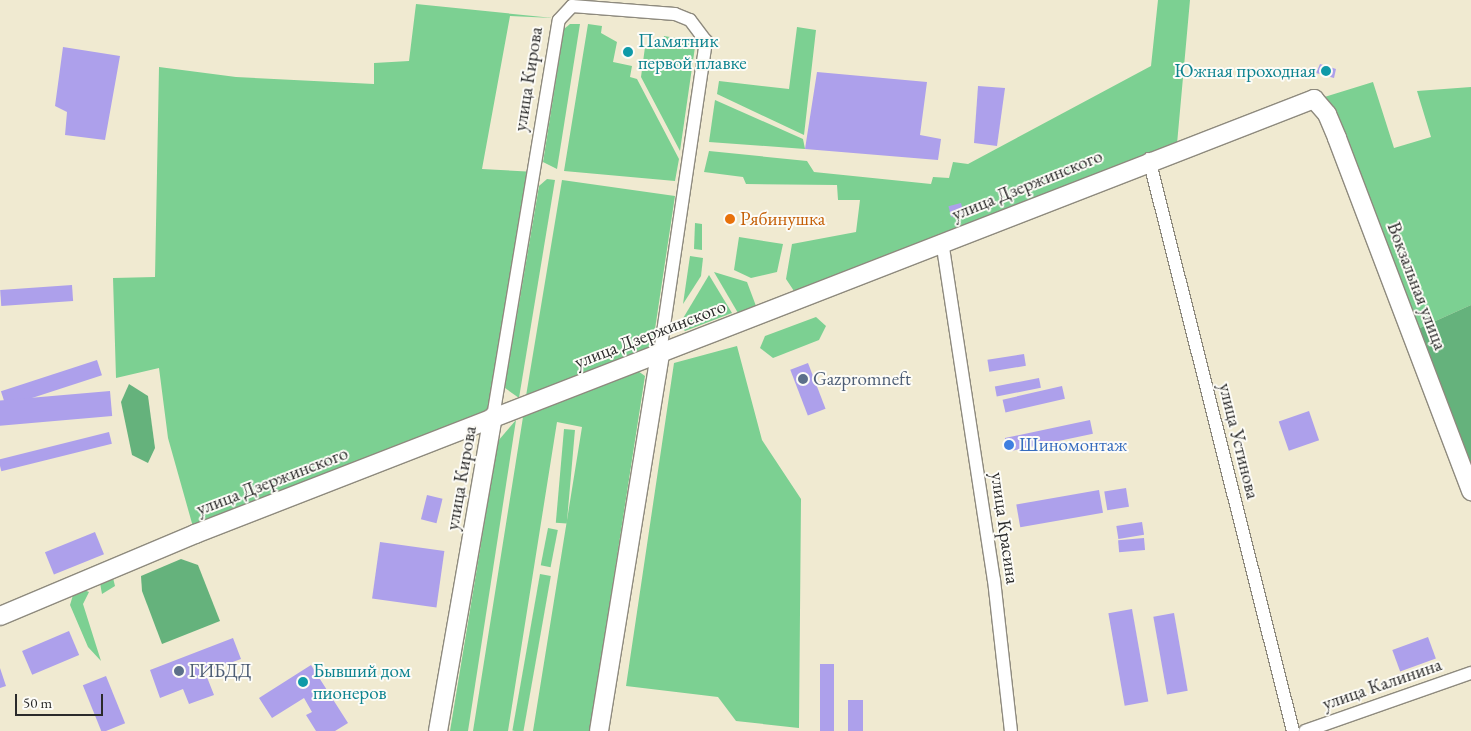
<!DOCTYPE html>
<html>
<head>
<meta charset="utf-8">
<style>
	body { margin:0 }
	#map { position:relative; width:1471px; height:731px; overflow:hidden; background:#f0ead1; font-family:"EB Garamond",serif }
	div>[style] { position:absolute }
	.green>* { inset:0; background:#7cd092; transform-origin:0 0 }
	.forest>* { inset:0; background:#65b27c }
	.building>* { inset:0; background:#ada0eb; transform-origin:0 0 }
	.roads { filter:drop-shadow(1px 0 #8e8a7e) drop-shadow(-1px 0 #8e8a7e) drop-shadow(0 1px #8e8a7e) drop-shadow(0 -1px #8e8a7e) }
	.street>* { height:12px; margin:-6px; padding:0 6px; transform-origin:6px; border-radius:6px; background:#fff }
	.secondary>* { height:18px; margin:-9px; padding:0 9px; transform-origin:9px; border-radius:9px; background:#fff }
	.dots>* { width:14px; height:14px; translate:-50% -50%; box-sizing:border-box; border:2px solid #fdfcf7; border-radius:50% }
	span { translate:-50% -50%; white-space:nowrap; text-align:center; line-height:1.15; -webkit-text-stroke:4px #fdfcf7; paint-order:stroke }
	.culture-label { font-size:19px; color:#0d838f }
	.left { translate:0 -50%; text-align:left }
	.right { translate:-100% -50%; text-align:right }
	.street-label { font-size:19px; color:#2b2b2b }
	.food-label { font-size:19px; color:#c56008 }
	.service-label { font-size:19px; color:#4e5e75 }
	.shop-label { font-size:19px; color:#366cbe }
	.scale { position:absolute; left:15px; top:694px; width:88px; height:22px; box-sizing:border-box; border:2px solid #2b2b2b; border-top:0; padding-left:6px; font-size:15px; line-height:18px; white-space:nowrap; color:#2b2b2b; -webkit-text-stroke:4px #fdfcf7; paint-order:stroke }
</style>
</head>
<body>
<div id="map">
	<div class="green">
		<i style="clip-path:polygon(1158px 0,1190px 0,1177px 144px,794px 291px,786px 279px,792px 244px,856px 232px,860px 200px,838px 200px,837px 185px,746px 184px,743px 177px,704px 172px,709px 151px,807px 161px,814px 172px,931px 184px,933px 177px,949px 178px,953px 162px,968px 164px,1151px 66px)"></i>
		<i style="clip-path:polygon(416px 4px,553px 18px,510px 16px,482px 169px,536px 172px,493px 417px,195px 534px,168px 438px,159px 368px,116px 378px,113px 278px,155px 277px,159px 67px,236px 77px,374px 84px,374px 63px,409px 61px)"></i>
		<i style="clip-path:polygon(570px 24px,580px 24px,557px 169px,543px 162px,564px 29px)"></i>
		<i style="clip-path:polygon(588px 24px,602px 26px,601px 33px,617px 42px,613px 62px,632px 66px,630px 77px,637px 79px,679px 159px,675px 181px,564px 171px)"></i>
		<i style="clip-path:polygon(797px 27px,816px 30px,804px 135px,717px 94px,719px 81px,789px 89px)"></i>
		<i style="clip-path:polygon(664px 36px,688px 40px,695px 47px,680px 151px,641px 77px,645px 47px,663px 42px)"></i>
		<i style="clip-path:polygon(1373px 82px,1394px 148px,1431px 137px,1417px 91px,1471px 87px,1471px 305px,1411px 332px,1318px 99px)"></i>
		<i style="clip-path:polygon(715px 100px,803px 139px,805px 149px,709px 142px)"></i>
		<i style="clip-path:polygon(547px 179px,555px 180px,519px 398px,505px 388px,506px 380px,539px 186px)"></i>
		<i style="clip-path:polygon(562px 180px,675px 196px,652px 349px,526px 396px)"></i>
		<i style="clip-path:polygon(695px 223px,702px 224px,702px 250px,694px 249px)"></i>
		<i style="clip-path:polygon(739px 237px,783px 244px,777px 272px,751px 278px,734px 270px)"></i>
		<i style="clip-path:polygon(690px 256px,703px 258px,701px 276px,683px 304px)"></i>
		<i style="clip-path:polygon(714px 272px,747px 282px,756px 306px,738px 313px)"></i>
		<i style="clip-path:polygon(709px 275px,732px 313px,685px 331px,679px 325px)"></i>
		<i style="clip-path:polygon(816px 317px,826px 326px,819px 340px,773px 358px,760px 348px,765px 336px)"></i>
		<i style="clip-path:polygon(737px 346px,762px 440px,801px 499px,799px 728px,736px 721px,718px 697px,626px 686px,674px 363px)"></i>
		<i style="clip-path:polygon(638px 371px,645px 376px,590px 731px,533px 731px,582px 427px,557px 422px,508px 731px,473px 731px,523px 417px)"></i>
		<i style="clip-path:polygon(516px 420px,468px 731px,450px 731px,498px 441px)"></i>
		<i style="left:564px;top:429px;width:11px;height:94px;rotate:5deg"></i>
		<i style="left:548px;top:528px;width:10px;height:38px;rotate:11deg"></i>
		<i style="left:540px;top:574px;width:11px;height:159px;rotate:10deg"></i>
		<i style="clip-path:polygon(113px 578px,115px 586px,102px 594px,100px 583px)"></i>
		<i style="clip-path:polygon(84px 590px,89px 592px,83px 604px,101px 661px,88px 647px,70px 605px,73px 595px)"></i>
	</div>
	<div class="forest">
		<i style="clip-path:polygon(1471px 305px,1471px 491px,1411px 332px)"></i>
		<i style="clip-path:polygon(129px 384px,148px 396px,155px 448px,148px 463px,132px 455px,121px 402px)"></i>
		<i style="clip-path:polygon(181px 559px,198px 565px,220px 621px,162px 644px,142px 591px,141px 576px)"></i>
	</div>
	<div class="building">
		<i style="clip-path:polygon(63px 47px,120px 56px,105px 140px,65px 135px,67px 112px,55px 106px)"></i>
		<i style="clip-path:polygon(1320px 64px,1336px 69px,1334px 78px,1316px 73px)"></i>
		<i style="clip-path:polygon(817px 72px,927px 82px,920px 135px,941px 139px,938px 160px,805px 149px)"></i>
		<i style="clip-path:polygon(978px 86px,1005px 88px,997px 146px,974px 143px)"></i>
		<i style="left:961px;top:203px;width:11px;height:13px;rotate:75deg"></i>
		<i style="left:72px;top:285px;width:16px;height:72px;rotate:86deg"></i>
		<i style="left:1024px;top:354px;width:12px;height:37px;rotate:81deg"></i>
		<i style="left:97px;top:360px;width:16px;height:101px;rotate:72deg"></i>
		<i style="left:808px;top:363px;width:49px;height:19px;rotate:69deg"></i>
		<i style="left:1039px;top:378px;width:10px;height:45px;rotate:79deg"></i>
		<i style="left:1062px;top:386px;width:13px;height:61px;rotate:77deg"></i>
		<i style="left:110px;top:391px;width:25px;height:113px;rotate:85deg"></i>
		<i style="left:1309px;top:411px;width:31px;height:32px;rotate:71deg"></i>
		<i style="left:1090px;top:420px;width:14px;height:87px;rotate:78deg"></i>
		<i style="left:109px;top:432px;width:12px;height:114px;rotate:76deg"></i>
		<i style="left:1126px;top:488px;width:19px;height:22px;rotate:81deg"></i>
		<i style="left:1099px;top:490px;width:23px;height:84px;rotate:80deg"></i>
		<i style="left:427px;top:495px;width:16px;height:25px;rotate:14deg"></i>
		<i style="left:1142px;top:522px;width:13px;height:26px;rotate:81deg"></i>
		<i style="left:95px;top:532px;width:24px;height:54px;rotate:68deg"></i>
		<i style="left:1144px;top:538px;width:12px;height:26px;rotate:85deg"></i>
		<i style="left:380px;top:542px;width:65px;height:57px;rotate:8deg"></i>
		<i style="left:1132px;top:609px;width:94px;height:24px;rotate:80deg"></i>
		<i style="left:1174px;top:613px;width:79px;height:21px;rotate:80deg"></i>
		<i style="left:69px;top:631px;width:26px;height:51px;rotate:67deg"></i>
		<i style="left:1428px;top:637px;width:23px;height:38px;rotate:70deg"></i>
		<i style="clip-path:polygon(233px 638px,241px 659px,205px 672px,214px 695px,189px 704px,183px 689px,160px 698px,150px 670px)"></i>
		<i style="left:820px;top:664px;width:14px;height:67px"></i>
		<i style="clip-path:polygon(311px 665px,348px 723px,335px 731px,316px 731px,306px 715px,312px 712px,304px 698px,272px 718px,259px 698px)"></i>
		<i style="clip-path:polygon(0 668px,6px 686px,0 688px)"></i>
		<i style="left:106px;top:676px;width:51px;height:25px;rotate:68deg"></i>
		<i style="left:848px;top:700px;width:15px;height:31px"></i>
	</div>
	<div class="roads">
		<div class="street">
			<i style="left:1149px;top:159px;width:590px;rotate:75.87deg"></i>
			<i style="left:942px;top:241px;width:343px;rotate:81.3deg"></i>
			<i style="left:994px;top:580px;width:152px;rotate:83.6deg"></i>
			<i style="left:493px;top:417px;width:402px;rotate:-80.6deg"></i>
			<i style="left:559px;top:20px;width:19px;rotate:-47deg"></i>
			<i style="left:572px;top:6px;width:103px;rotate:4.4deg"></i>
			<i style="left:675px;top:14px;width:16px;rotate:22deg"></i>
			<i style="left:690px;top:20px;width:26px;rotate:53deg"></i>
			<i style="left:706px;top:41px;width:315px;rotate:98.4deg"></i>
			<i style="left:1305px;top:731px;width:176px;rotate:-19.3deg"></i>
		</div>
		<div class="secondary">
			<i style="left:0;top:616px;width:212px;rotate:-22.8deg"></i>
			<i style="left:195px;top:534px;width:1201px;rotate:-21.24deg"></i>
			<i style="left:1314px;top:99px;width:20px;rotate:49deg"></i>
			<i style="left:1327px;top:114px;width:26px;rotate:67deg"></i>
			<i style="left:1337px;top:138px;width:378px;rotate:69.2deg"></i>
			<i style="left:438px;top:731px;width:319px;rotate:-80.1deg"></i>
			<i style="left:599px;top:731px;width:383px;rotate:-80.8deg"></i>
		</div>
	</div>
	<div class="dots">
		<i style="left:628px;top:52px;background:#0f9aa8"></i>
		<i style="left:1326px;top:71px;background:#0f9aa8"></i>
		<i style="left:730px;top:219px;background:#e8710a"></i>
		<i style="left:803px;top:379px;background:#5c6f8a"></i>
		<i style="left:1009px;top:445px;background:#3f7fe0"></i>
		<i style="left:179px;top:671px;background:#5c6f8a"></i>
		<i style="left:303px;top:682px;background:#0f9aa8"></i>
	</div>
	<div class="culture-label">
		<span class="left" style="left:638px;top:52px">Памятник<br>первой плавке</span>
		<span class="right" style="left:1316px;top:71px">Южная проходная</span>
		<span class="left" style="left:313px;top:682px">Бывший дом<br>пионеров</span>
	</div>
	<div class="street-label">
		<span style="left:528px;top:79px;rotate:-81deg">улица Кирова</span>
		<span style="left:1027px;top:185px;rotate:-22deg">улица Дзержинского</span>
		<span style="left:1417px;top:286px;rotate:69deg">Вокзальная улица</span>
		<span style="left:650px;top:334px;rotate:-21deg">улица Дзержинского</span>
		<span style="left:1239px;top:441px;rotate:76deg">улица Устинова</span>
		<span style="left:461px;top:478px;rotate:-80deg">улица Кирова</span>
		<span style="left:272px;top:481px;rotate:-21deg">улица Дзержинского</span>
		<span style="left:1005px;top:528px;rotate:82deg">улица Красина</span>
		<span style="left:1382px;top:684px;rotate:-19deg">улица Калинина</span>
	</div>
	<div class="food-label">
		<span class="left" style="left:740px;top:219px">Рябинушка</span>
	</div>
	<div class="service-label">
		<span class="left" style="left:813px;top:379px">Gazpromneft</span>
		<span class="left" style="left:189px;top:671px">ГИБДД</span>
	</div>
	<div class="shop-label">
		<span class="left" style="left:1019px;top:445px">Шиномонтаж</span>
	</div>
	<div class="scale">50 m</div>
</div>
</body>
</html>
